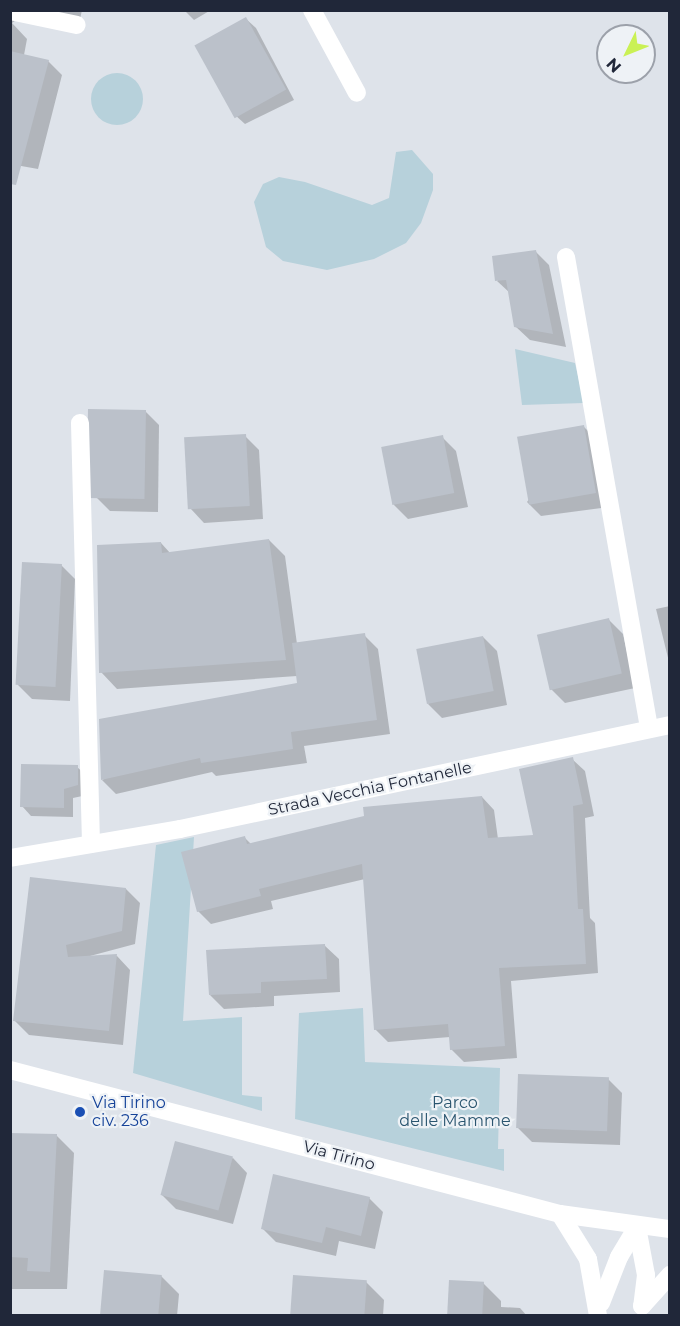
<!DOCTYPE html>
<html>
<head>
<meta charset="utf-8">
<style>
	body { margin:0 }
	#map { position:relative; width:680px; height:1326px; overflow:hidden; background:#dee3ea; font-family:Montserrat,sans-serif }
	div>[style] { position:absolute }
	.green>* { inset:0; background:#b7d1db }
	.round { border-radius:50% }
	.shadow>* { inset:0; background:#0003 }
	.building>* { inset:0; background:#bbc1ca; transform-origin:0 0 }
	.minor>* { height:18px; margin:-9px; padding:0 9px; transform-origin:9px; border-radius:9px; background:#fff }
	.dots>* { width:16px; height:16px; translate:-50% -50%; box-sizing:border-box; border:3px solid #eef2f6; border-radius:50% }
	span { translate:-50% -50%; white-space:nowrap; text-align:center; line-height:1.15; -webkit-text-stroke:4.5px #eef2f6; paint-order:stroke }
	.street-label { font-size:16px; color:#202739 }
	.transit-label { font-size:16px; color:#164399 }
	.left { translate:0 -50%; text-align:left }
	.park-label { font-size:16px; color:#2a556f }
	.frame { position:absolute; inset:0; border:12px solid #202739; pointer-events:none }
	.north { position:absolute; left:596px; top:24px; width:60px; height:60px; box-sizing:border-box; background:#eef2f6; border:2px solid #9ca1aa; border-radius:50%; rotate:227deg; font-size:16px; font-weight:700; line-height:24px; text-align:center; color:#202739 }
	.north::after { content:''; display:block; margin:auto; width:21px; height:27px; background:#caf155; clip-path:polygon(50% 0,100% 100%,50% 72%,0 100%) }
</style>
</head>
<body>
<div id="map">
	<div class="green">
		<i class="round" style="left:91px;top:73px;width:52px;height:52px"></i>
		<i style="clip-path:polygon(412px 150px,433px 174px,433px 190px,421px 223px,406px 243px,374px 259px,327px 270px,283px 261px,266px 247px,254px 202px,263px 184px,279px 177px,305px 182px,372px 205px,389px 198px,396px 152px)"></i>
		<i style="clip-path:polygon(515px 349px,575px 363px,584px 403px,522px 405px)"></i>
		<i style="clip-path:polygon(194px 837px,183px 1021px,242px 1017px,242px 1095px,262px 1097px,262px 1111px,133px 1073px,156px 845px)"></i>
		<i style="clip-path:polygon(363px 1008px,365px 1062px,500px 1068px,498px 1149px,504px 1149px,504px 1171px,295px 1119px,299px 1013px)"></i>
	</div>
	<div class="shadow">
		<i style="clip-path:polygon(10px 10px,82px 10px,79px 24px,26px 13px,12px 23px,27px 39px,24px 55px,48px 61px,62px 75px,38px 169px,10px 164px)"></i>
		<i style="clip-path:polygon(184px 10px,211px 10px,194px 20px)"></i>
		<i style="clip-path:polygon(246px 19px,256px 28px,294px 100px,245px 124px,235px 115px)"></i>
		<i style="clip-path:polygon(535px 251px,549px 265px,566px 347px,530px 340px,515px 326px,510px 293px,497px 281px)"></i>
		<i style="clip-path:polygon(145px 411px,159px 425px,158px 512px,110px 511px,96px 497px)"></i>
		<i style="clip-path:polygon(584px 427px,598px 441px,609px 507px,541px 516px,527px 502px)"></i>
		<i style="clip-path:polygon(245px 436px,259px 450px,263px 519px,204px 523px,190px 508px)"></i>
		<i style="clip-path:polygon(442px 437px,456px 451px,468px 507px,408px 519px,394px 505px,383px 448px)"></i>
		<i style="clip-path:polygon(269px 540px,285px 556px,297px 644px,364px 635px,378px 649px,390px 734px,304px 746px,307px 763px,216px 776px,212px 772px,116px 794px,102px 780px,298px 684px,297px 676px,117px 689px,101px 672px,161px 543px,171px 554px)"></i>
		<i style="clip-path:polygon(61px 565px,75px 579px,70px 701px,32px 699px,18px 685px)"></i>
		<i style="clip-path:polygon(670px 606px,670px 666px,656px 609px)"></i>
		<i style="clip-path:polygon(609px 620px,623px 634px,635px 688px,565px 703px,551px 689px)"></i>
		<i style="clip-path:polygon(483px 637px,497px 651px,507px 705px,442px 718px,428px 704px)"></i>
		<i style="clip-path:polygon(572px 759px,585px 771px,594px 816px,585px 818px,590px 918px,595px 923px,598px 973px,511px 981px,517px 1058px,464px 1062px,451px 1049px,450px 1037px,388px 1042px,375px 1029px,365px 879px,271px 901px,273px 909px,211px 924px,198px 911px,245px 838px,252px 845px,482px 797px,494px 810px,498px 839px,535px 837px)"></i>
		<i style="clip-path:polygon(77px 767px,87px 776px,87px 795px,73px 798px,73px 817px,31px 816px,22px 806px)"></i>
		<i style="clip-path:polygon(31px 879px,126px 889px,140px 903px,135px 944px,90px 956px,117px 956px,130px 970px,123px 1045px,29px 1035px,15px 1021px)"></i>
		<i style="clip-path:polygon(324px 945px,339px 959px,340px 992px,274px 996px,274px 1006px,224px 1009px,210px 995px)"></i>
		<i style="clip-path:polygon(608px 1079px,622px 1093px,620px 1145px,532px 1142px,518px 1128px)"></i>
		<i style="clip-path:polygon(10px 1134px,56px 1135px,74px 1153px,67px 1289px,10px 1289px)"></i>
		<i style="clip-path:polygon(233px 1158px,247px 1173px,233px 1224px,176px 1209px,162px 1195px)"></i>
		<i style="clip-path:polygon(369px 1198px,383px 1212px,375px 1249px,339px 1241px,336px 1256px,276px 1242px,262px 1228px)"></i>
		<i style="clip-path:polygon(161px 1276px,179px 1294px,177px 1316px,102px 1316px)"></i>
		<i style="clip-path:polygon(366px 1282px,384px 1300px,383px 1316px,292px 1316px)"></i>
		<i style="clip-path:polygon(483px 1283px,501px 1301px,501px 1307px,520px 1308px,527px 1316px,448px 1316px)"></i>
	</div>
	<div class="building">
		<i style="left:246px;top:17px;width:83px;height:59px;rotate:61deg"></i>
		<i style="clip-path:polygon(10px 51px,49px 60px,16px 185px,10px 184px)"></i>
		<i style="clip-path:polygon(536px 250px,553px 334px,514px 327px,506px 280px,495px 281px,492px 256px)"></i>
		<i style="left:88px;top:409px;width:58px;height:89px;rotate:1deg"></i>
		<i style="left:584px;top:425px;width:69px;height:68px;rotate:80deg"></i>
		<i style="left:246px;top:434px;width:72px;height:62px;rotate:87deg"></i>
		<i style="left:443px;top:435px;width:59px;height:63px;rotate:79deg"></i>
		<i style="clip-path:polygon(269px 539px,286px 660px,99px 673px,97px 545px,161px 542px,162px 553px)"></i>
		<i style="left:22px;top:562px;width:40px;height:123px;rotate:3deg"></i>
		<i style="left:609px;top:618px;width:57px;height:74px;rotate:77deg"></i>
		<i style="clip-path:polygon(365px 633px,377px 720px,291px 732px,293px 749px,201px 763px,200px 758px,101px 780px,99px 719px,297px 683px,292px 643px)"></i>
		<i style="left:483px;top:636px;width:56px;height:68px;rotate:79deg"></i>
		<i style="clip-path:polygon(573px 757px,583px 804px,573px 806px,578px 909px,583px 909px,586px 964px,499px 968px,505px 1046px,450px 1050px,448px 1024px,374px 1030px,362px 864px,259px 889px,261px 896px,197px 912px,181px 852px,245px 836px,247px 844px,364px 816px,363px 807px,482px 796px,488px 838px,533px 835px,519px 769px)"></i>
		<i style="clip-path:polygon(21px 764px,78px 765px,78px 785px,64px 789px,64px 808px,20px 807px)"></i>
		<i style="clip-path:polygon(30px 877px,126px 888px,122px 931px,66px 945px,68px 957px,117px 954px,109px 1031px,13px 1021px)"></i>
		<i style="clip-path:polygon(325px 944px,327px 979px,261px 982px,261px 993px,209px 995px,206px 950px)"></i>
		<i style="left:518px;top:1074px;width:91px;height:54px;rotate:2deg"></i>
		<i style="clip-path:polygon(10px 1133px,57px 1134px,50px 1272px,27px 1271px,28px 1258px,10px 1257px)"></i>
		<i style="left:175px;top:1141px;width:60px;height:56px;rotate:15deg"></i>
		<i style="clip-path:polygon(273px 1174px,370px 1197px,361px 1236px,326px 1227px,322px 1243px,261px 1229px)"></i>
		<i style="left:104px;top:1270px;width:58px;height:46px;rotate:5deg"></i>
		<i style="left:293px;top:1275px;width:74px;height:41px;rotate:4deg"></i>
		<i style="left:449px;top:1280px;width:35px;height:36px;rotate:3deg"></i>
	</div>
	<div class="minor">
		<i style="left:312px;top:10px;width:94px;rotate:61.5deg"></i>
		<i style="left:10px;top:11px;width:68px;rotate:11.8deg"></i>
		<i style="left:566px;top:257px;width:478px;rotate:80deg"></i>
		<i style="left:80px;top:423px;width:421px;rotate:88.5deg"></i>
		<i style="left:10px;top:858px;width:172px;rotate:-9.7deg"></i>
		<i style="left:180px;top:829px;width:501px;rotate:-11.98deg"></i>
		<i style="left:10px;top:1070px;width:569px;rotate:14.67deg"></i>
		<i style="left:560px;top:1214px;width:111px;rotate:7.8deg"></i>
		<i style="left:560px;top:1214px;width:53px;rotate:58.1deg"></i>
		<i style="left:588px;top:1259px;width:58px;rotate:80deg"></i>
		<i style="left:637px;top:1227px;width:49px;rotate:79.4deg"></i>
		<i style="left:646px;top:1275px;width:31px;rotate:97deg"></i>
		<i style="left:601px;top:1303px;width:49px;rotate:-68.6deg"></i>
		<i style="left:619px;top:1257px;width:35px;rotate:-59deg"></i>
		<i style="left:642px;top:1306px;width:42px;rotate:-47.9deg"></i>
	</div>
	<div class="dots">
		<i style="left:80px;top:1112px;background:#1a4fb4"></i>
	</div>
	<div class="street-label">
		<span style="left:370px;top:789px;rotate:-12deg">Strada Vecchia Fontanelle</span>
		<span style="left:339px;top:1156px;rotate:15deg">Via Tirino</span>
	</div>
	<div class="transit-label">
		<span class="left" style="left:92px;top:1112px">Via Tirino<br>civ. 236</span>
	</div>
	<div class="park-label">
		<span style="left:455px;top:1112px">Parco<br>delle Mamme</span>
	</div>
	<div class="frame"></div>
	<div class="north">N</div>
</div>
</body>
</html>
